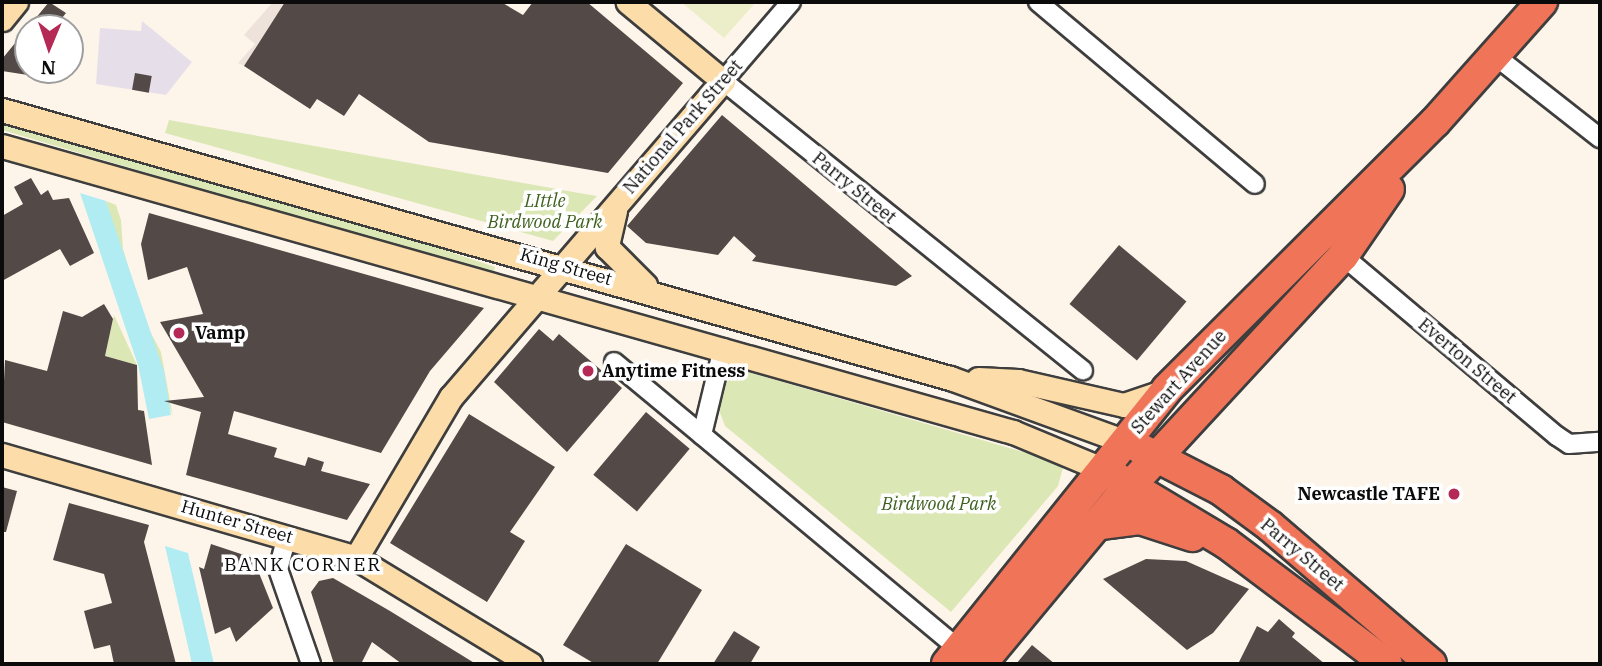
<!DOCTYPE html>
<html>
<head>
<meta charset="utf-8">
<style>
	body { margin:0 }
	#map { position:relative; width:1602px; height:666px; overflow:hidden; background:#fef5ea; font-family:"IBM Plex Serif",serif }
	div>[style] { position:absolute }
	.industrial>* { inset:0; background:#e6dfea }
	.green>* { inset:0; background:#dce7b6 }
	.pitch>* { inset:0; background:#ebeec8 }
	.plaza>* { inset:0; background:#ede3db }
	.water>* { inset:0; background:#b1ecf3 }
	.building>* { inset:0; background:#534a48; transform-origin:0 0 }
	.roads { filter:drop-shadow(2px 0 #3e3e3e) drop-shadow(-2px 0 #3e3e3e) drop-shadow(0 2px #3e3e3e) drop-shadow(0 -2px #3e3e3e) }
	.street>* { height:18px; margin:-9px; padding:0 9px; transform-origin:9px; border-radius:9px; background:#fff }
	.secondary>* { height:23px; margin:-11.5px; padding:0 11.5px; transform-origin:11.5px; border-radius:11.5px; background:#fcdca8 }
	.highway>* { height:30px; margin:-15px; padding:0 15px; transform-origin:15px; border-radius:15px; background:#ef7458 }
	.dots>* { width:19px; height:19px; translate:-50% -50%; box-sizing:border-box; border:4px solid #fff; border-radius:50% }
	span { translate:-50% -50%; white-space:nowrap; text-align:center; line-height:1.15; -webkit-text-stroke:7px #fff; paint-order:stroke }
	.street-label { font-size:18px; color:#0b0b0b }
	.park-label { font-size:18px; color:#3e601f; font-style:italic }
	.poi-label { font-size:18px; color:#0b0b0b; font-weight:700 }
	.left { translate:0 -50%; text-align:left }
	.right { translate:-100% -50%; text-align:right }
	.neighbourhood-label { font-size:19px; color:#0b0b0b; letter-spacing:2px }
	.frame { position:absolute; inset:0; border:4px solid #0b0b0b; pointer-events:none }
	.north { position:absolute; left:14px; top:14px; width:70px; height:70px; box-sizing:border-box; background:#fff; border:2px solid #9d9d9d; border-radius:50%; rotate:182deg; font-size:19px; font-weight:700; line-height:28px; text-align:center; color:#0b0b0b }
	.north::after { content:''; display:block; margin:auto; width:24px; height:32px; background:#b52956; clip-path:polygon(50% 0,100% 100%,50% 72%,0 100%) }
</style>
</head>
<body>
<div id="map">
	<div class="industrial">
		<i style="clip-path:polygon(142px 21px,192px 62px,166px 95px,96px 84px,100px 28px,141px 31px)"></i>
	</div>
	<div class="green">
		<i style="clip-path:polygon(2px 120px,373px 226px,495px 267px,493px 275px,2px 130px)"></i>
		<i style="clip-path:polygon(169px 120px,579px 193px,597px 196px,553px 241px,165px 133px)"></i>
		<i style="clip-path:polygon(106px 201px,116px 205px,121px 220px,123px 249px,144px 320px,161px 352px,173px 417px)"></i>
		<i style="clip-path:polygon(114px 315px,137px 365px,105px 356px)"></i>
		<i style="clip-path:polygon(741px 370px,1064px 464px,1058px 486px,951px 612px,725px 426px,719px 410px,724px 384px)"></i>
	</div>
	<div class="pitch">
		<i style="clip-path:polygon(681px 2px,756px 2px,724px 38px)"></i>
	</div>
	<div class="plaza">
		<i style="clip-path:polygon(273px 2px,285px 2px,244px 66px,238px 63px,255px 44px,244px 35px)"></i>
	</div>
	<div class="water">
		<i style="clip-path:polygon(80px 193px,106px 201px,164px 371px,171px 415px,149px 419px,138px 365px)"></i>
		<i style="clip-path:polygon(165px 546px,188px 553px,214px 664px,192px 664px)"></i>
	</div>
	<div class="building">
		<i style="clip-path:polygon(49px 2px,66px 13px,54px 28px,28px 28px,28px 75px,2px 71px,2px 59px)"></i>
		<i style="clip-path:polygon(285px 2px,501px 2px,523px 15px,533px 2px,587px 2px,683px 83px,608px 173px,429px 142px,359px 94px,344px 116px,317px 99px,310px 109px,244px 66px)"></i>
		<i style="left:135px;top:73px;width:17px;height:17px;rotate:10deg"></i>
		<i style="clip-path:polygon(722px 115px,790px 172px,912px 276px,896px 286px,752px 261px,756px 256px,734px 236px,718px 255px,646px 243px,627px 226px)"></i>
		<i style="clip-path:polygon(31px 178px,41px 195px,48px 190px,53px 200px,69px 198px,94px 253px,70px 266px,60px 249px,2px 281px,2px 216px,23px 204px,14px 187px)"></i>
		<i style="clip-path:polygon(149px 213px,484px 308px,430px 371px,381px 453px,234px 411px,228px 434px,277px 448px,274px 457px,305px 466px,308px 457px,324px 462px,321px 471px,370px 484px,347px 520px,186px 475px,201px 412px,164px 401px,204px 397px,160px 322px,203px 314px,187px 267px,148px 280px,141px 244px)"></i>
		<i style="left:1119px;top:245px;width:88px;height:77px;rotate:40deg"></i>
		<i style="clip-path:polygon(104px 304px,113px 319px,105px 356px,137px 365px,138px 410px,144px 411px,152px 465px,2px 422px,5px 360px,47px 371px,63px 311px,82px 317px)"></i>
		<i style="clip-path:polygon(539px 329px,553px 341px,559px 334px,622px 388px,567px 452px,494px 382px)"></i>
		<i style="left:646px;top:412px;width:57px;height:82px;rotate:40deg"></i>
		<i style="clip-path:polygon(469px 414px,555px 467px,510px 532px,525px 541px,487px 602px,390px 543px)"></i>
		<i style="clip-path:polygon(2px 487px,17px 491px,6px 532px,2px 532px)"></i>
		<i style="clip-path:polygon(69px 503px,149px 525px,144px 542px,176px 664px,114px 664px,110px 645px,94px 649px,84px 611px,112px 603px,104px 574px,53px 560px)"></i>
		<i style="clip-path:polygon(211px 544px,253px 558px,273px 608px,236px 642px,230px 627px,215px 634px,199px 567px,204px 569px)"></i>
		<i style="clip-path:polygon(626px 544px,702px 590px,657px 664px,595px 664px,563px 645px)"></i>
		<i style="clip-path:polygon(1146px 559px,1186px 561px,1249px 589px,1213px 633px,1187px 650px,1103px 579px)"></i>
		<i style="clip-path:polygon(333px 578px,390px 611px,476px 664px,402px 664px,372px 642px,361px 664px,334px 664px,311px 592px,319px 581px)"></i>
		<i style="clip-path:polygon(1279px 619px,1295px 633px,1292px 637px,1325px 664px,1238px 664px,1257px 626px,1268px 632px)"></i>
		<i style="clip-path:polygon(734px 631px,760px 647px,750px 664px,713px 664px)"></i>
		<i style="clip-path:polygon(1032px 645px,1055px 664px,1016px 664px)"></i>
	</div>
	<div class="roads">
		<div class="street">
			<i style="left:791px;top:2px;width:104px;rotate:130.7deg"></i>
			<i style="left:723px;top:81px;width:462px;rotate:38.8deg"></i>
			<i style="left:1038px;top:2px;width:283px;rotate:40deg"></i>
			<i style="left:1494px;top:55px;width:135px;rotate:38.1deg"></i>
			<i style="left:1343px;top:256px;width:280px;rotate:40.1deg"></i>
			<i style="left:1557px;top:436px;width:14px;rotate:34deg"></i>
			<i style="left:1569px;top:444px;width:31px;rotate:-4deg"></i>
			<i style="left:723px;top:348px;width:89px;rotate:103.6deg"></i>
			<i style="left:702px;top:435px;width:333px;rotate:39.8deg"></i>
			<i style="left:614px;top:362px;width:114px;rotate:39.7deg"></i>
			<i style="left:287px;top:536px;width:34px;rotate:105deg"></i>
			<i style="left:278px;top:569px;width:101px;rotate:70.8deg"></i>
		</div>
		<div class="secondary">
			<i style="left:2px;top:19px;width:22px;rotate:-51deg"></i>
			<i style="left:2px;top:110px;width:985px;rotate:15.79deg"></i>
			<i style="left:950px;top:378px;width:187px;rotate:20deg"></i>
			<i style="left:2px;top:146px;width:1051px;rotate:15.8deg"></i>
			<i style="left:1013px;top:432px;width:96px;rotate:22.6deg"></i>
			<i style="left:615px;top:211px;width:37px;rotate:103deg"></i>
			<i style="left:607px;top:247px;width:54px;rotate:45deg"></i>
			<i style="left:978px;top:379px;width:40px;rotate:2.9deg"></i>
			<i style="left:1018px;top:381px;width:109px;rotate:12.8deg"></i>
			<i style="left:1124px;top:405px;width:43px;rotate:-18.9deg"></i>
			<i style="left:2px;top:455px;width:369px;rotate:16.2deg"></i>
			<i style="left:356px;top:558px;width:204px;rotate:31.3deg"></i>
			<i style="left:356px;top:558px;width:187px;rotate:-59.5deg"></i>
			<i style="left:451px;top:397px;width:417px;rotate:-49.3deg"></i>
			<i style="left:723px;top:81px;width:124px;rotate:-140.3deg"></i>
		</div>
		<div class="highway">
			<i style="left:1141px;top:449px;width:90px;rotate:27.1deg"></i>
			<i style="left:1221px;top:490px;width:61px;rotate:36.3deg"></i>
			<i style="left:1270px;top:526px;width:212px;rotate:40.6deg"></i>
			<i style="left:1114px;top:476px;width:131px;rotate:30.9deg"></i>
			<i style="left:1226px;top:543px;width:201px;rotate:36.9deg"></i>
			<i style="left:1095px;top:525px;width:45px;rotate:-7.6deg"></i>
			<i style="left:1140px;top:519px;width:55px;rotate:18.1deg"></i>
			<i style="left:947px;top:664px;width:352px;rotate:-51.3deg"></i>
			<i style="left:1167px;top:389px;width:378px;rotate:-44.9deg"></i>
			<i style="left:1435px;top:122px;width:161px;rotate:-48.3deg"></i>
			<i style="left:981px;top:664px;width:213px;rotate:-50.3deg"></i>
			<i style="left:1117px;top:500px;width:333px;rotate:-47.2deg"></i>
			<i style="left:1343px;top:256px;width:81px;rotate:-55.5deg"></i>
		</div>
	</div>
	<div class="dots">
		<i style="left:179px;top:333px;background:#b52956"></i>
		<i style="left:588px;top:371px;background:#b52956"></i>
		<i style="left:1454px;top:494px;background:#b52956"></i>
	</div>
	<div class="street-label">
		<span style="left:683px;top:127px;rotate:-49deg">National Park Street</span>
		<span style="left:854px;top:188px;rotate:39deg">Parry Street</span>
		<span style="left:566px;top:267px;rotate:16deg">King Street</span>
		<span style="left:1467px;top:361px;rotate:40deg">Everton Street</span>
		<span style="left:1179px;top:382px;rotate:-48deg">Stewart Avenue</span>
		<span style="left:237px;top:522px;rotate:16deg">Hunter Street</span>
		<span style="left:1302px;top:555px;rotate:40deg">Parry Street</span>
	</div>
	<div class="park-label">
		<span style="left:545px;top:212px">LIttle<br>Birdwood Park</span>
		<span style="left:939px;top:504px">Birdwood Park</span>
	</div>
	<div class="poi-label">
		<span class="left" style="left:195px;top:333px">Vamp</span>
		<span class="left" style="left:602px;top:371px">Anytime Fitness</span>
		<span class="right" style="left:1440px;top:494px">Newcastle TAFE</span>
	</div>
	<div class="neighbourhood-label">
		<span style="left:303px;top:565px">BANK CORNER</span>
	</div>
	<div class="frame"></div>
	<div class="north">N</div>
</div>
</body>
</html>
